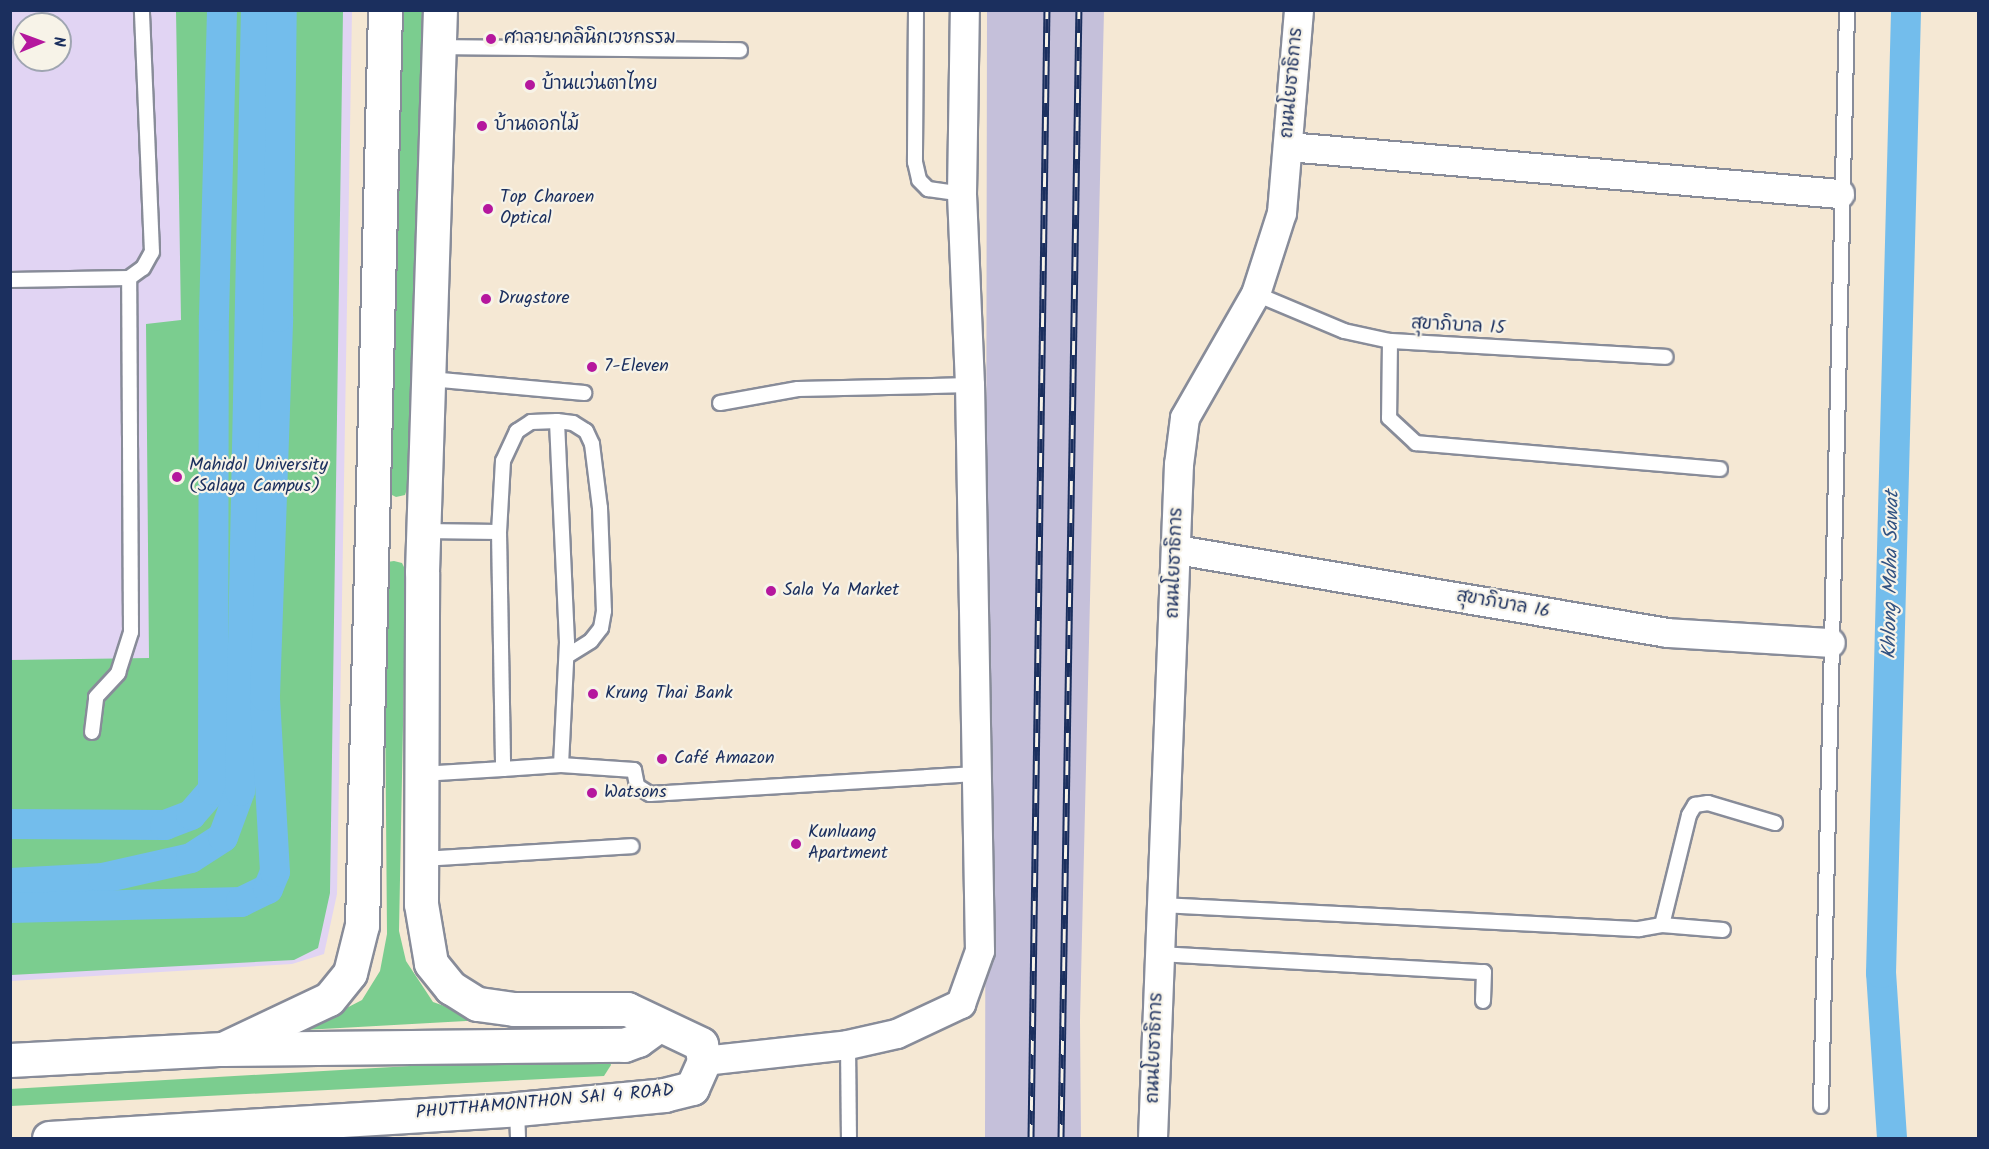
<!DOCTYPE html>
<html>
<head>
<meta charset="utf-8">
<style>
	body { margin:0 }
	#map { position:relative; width:1989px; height:1149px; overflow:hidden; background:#f5e8d4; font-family:Kalam,"Playpen Sans Thai",sans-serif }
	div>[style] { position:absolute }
	.built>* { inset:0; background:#e1d4f3 }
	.industrial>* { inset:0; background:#c5c0da }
	.green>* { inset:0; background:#7bcd8f }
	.canal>* { height:30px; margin:-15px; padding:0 15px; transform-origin:15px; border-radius:15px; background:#73bdec }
	.roads { filter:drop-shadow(2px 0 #888c99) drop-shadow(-2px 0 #888c99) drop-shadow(0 2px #888c99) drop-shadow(0 -2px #888c99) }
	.lane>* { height:14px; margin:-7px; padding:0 7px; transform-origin:7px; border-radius:7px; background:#fff }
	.street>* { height:28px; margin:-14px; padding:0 14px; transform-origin:14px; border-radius:14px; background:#fff }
	.secondary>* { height:33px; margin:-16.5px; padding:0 16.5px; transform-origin:16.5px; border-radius:16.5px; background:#fff }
	.rail>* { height:7px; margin-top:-3.5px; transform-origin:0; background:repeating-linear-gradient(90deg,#f7f3e8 0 14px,#1b2f5e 0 28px); box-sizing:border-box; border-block:2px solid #1b2f5e }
	.dots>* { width:16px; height:16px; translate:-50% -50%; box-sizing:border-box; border:3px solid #f7f3e8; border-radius:50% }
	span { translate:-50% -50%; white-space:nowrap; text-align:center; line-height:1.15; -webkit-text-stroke:4.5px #f7f3e8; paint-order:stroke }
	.poi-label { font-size:18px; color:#1b2f5e }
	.left { translate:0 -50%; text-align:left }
	.street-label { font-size:18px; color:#1b2f5e }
	.water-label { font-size:20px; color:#315282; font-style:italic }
	.frame { position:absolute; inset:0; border:12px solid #1b2f5e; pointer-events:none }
	.north { position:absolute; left:12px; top:12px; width:60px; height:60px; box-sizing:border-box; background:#f7f3e8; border:2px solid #9fa5b1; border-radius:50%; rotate:89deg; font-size:16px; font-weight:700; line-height:24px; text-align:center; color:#1b2f5e }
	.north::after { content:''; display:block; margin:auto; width:21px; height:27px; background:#b5179e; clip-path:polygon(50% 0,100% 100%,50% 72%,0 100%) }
</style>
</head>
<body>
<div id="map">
	<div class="built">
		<i style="clip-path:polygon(evenodd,11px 11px,352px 11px,337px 894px,324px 954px,292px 964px,11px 981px,11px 11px,24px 24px,60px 24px,60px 60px,24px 60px,24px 24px)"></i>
	</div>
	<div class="industrial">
		<i style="clip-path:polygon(987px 11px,1104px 11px,1080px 1020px,1081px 1138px,985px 1138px)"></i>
	</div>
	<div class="green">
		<i style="clip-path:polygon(176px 11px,343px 11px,330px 893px,318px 948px,294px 960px,11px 975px,10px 660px,149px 658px,146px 324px,181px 320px)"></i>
		<i style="clip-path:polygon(403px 11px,422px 11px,408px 486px,405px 495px,396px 497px,388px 493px,387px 485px)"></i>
		<i style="clip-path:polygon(394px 561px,402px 563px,406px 571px,399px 931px,406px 961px,433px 1002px,484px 1020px,304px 1030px,362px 1000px,380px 971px,387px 934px,384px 571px,387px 562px)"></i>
		<i style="clip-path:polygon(601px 1055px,609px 1058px,611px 1065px,604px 1076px,11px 1106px,10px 1089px)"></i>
	</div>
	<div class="canal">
		<i style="left:10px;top:824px;width:155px;rotate:0.4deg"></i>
		<i style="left:165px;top:825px;width:28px;rotate:-21deg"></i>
		<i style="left:191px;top:815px;width:33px;rotate:-49deg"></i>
		<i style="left:213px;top:790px;width:474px;rotate:-89.9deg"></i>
		<i style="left:214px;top:316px;width:306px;rotate:-88.5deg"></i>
		<i style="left:10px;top:883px;width:93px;rotate:-3.1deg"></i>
		<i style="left:103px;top:878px;width:90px;rotate:-12.8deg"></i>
		<i style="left:191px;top:858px;width:38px;rotate:-33deg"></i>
		<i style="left:223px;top:837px;width:49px;rotate:-69.7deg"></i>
		<i style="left:240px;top:791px;width:781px;rotate:-88.83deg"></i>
		<i style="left:10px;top:908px;width:231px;rotate:-1.5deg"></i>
		<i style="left:241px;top:902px;width:30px;rotate:-26deg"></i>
		<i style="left:268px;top:889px;width:18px;rotate:-68deg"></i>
		<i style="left:275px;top:872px;width:176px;rotate:-93.3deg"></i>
		<i style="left:265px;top:696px;width:379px;rotate:-88deg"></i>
		<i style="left:278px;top:317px;width:307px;rotate:-89.3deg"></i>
		<i style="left:1892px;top:1138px;width:165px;rotate:-93.8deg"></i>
		<i style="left:1881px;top:973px;width:963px;rotate:-88.51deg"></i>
	</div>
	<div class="roads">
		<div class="lane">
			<i style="left:916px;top:10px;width:152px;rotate:90.4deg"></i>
			<i style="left:915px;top:162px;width:18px;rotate:77deg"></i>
			<i style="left:919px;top:180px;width:13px;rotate:45deg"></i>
			<i style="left:928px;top:189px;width:34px;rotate:8deg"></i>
			<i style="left:439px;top:47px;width:301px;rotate:0.6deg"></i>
			<i style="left:10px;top:280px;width:119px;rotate:-1deg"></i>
			<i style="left:129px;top:278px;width:17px;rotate:-36deg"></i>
			<i style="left:143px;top:268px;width:18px;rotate:-61deg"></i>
			<i style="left:152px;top:252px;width:242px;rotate:-92.4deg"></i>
			<i style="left:1256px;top:294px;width:95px;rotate:22.8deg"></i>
			<i style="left:1344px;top:331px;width:47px;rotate:12.3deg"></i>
			<i style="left:1390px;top:341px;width:276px;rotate:3.3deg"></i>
			<i style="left:1390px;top:341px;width:77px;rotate:90.7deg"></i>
			<i style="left:1389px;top:418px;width:37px;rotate:43deg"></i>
			<i style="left:1416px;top:443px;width:305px;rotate:4.9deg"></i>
			<i style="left:430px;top:379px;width:155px;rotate:5.2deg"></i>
			<i style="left:720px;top:403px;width:79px;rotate:-10.2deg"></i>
			<i style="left:798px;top:389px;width:172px;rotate:-1.3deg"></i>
			<i style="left:557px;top:421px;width:16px;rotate:7deg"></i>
			<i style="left:573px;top:423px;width:15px;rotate:32deg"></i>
			<i style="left:586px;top:431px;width:14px;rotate:65deg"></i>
			<i style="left:592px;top:444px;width:64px;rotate:82.9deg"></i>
			<i style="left:600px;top:508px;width:103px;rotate:87.8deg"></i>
			<i style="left:604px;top:611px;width:17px;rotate:100deg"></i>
			<i style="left:601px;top:628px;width:16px;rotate:128deg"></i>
			<i style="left:591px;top:641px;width:28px;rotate:148deg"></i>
			<i style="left:423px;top:531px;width:76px;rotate:0.8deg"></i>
			<i style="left:92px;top:732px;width:35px;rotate:-83deg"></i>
			<i style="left:96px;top:697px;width:33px;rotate:-47deg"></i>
			<i style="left:118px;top:673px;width:43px;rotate:-72.4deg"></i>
			<i style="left:131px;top:632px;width:354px;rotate:-90.3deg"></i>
			<i style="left:561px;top:765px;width:123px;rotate:-87.2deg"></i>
			<i style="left:567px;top:642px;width:221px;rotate:-92.6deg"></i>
			<i style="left:557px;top:421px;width:26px;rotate:178deg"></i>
			<i style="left:531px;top:422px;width:17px;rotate:147deg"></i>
			<i style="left:517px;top:431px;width:33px;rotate:115deg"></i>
			<i style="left:503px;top:461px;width:71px;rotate:93.2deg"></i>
			<i style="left:499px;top:532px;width:237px;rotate:89deg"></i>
			<i style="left:503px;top:769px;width:58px;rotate:-3.9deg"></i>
			<i style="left:561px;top:765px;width:73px;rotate:3.9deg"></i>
			<i style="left:634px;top:770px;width:16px;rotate:79deg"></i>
			<i style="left:637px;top:786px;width:15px;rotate:32deg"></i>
			<i style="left:650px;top:794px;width:330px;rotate:-3.5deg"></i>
			<i style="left:421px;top:774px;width:82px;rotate:-3.5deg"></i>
			<i style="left:421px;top:859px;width:211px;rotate:-3.5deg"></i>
			<i style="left:1161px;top:905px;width:479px;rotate:2.9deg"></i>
			<i style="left:1639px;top:929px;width:23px;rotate:-10deg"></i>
			<i style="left:1662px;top:925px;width:113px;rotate:-76.2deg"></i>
			<i style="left:1689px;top:815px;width:12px;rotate:-59deg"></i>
			<i style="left:1695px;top:805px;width:13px;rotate:-9deg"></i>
			<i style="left:1708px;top:803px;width:70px;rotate:16.6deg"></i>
			<i style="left:1662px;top:925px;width:61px;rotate:4.7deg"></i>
			<i style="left:1159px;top:954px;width:325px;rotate:3.2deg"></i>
			<i style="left:1484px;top:972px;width:29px;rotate:92deg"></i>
			<i style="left:848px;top:1045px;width:93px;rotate:89.4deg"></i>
			<i style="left:1821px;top:1106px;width:1096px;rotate:-88.64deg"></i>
			<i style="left:517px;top:1109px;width:29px;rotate:88deg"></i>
		</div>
		<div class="street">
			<i style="left:1288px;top:147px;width:554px;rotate:4.87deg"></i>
			<i style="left:1177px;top:550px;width:497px;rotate:9.6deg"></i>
			<i style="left:1667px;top:633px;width:164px;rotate:3.5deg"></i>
			<i style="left:704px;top:1061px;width:145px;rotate:-6.3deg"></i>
			<i style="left:848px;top:1045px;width:50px;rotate:-12.7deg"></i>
			<i style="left:897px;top:1034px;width:71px;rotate:-25.1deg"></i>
			<i style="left:961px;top:1004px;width:56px;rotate:-70.3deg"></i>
			<i style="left:980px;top:951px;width:566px;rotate:-91.01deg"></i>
			<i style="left:970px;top:385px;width:191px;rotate:-92.4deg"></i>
			<i style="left:962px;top:194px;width:184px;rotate:-89.1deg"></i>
			<i style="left:1153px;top:1138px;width:674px;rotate:-87.79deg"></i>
			<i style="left:1179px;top:465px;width:47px;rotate:-82.7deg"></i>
			<i style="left:1185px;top:418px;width:143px;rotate:-60.2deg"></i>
			<i style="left:1256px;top:294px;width:85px;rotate:-72.2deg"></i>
			<i style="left:1282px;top:213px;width:204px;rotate:-85.2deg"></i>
		</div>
		<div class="secondary">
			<i style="left:223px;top:1049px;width:117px;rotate:-25.3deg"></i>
			<i style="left:329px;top:999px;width:33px;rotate:-51deg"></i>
			<i style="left:350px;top:973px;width:49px;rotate:-76deg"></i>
			<i style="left:362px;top:925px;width:915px;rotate:-88.56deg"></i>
			<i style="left:10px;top:1060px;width:213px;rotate:-3deg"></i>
			<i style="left:223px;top:1049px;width:401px;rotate:-0.6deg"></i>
			<i style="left:624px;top:1045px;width:15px;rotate:-20deg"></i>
			<i style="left:638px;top:1040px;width:24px;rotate:-36deg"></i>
			<i style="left:49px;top:1138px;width:469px;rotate:-3.5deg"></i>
			<i style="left:517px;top:1109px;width:148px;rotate:-5.4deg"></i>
			<i style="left:664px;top:1095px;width:29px;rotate:-14deg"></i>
			<i style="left:692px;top:1088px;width:30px;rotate:-66deg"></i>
			<i style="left:704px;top:1061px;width:17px;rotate:-100deg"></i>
			<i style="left:701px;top:1044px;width:82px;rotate:-154.7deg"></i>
			<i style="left:627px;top:1009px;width:113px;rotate:180deg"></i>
			<i style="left:514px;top:1009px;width:37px;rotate:-172deg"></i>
			<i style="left:477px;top:1004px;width:31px;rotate:-148deg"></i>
			<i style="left:451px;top:988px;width:32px;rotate:-129deg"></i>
			<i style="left:431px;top:963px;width:60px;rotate:-99.6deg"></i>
			<i style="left:421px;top:904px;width:332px;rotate:-89.8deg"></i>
			<i style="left:422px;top:572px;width:562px;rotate:-88.17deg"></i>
		</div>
	</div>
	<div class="rail">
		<i style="left:1031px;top:1138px;width:1128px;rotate:-89.19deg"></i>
		<i style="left:1061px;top:1138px;width:1128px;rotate:-89.09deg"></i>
	</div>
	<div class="dots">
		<i style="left:491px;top:39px;background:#b5179e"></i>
		<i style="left:530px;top:85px;background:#b5179e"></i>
		<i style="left:482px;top:126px;background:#b5179e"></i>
		<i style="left:488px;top:209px;background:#b5179e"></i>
		<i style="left:486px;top:299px;background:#b5179e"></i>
		<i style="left:592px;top:367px;background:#b5179e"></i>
		<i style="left:177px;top:477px;background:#b5179e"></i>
		<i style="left:771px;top:591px;background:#b5179e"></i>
		<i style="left:593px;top:694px;background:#b5179e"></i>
		<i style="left:662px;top:759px;background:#b5179e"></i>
		<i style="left:592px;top:793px;background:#b5179e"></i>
		<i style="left:796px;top:844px;background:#b5179e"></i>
	</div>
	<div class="poi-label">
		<span class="left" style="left:504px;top:39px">ศาลายาคลินิกเวชกรรม</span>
		<span class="left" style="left:542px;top:85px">บ้านแว่นตาไทย</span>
		<span class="left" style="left:494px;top:126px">บ้านดอกไม้</span>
		<span class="left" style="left:500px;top:209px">Top Charoen<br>Optical</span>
		<span class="left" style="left:498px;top:299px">Drugstore</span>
		<span class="left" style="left:604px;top:367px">7-Eleven</span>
		<span class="left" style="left:189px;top:477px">Mahidol University<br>(Salaya Campus)</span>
		<span class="left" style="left:783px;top:591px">Sala Ya Market</span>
		<span class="left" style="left:605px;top:694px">Krung Thai Bank</span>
		<span class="left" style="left:674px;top:759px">Café Amazon</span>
		<span class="left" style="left:604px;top:793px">Watsons</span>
		<span class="left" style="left:808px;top:844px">Kunluang<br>Apartment</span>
	</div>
	<div class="street-label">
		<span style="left:1293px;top:83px;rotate:-85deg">ถนนโยธาธิการ</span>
		<span style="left:1458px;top:327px;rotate:3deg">สุขาภิบาล 15</span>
		<span style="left:1176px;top:563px;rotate:-88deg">ถนนโยธาธิการ</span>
		<span style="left:1503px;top:605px;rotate:10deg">สุขาภิบาล 16</span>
		<span style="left:1156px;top:1048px;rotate:-88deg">ถนนโยธาธิการ</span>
		<span style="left:545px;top:1103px;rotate:-5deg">PHUTTHAMONTHON SAI 4 ROAD</span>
	</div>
	<div class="water-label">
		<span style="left:1892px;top:575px;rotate:-89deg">Khlong Maha Sawat</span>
	</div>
	<div class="frame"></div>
	<div class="north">N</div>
</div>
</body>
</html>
